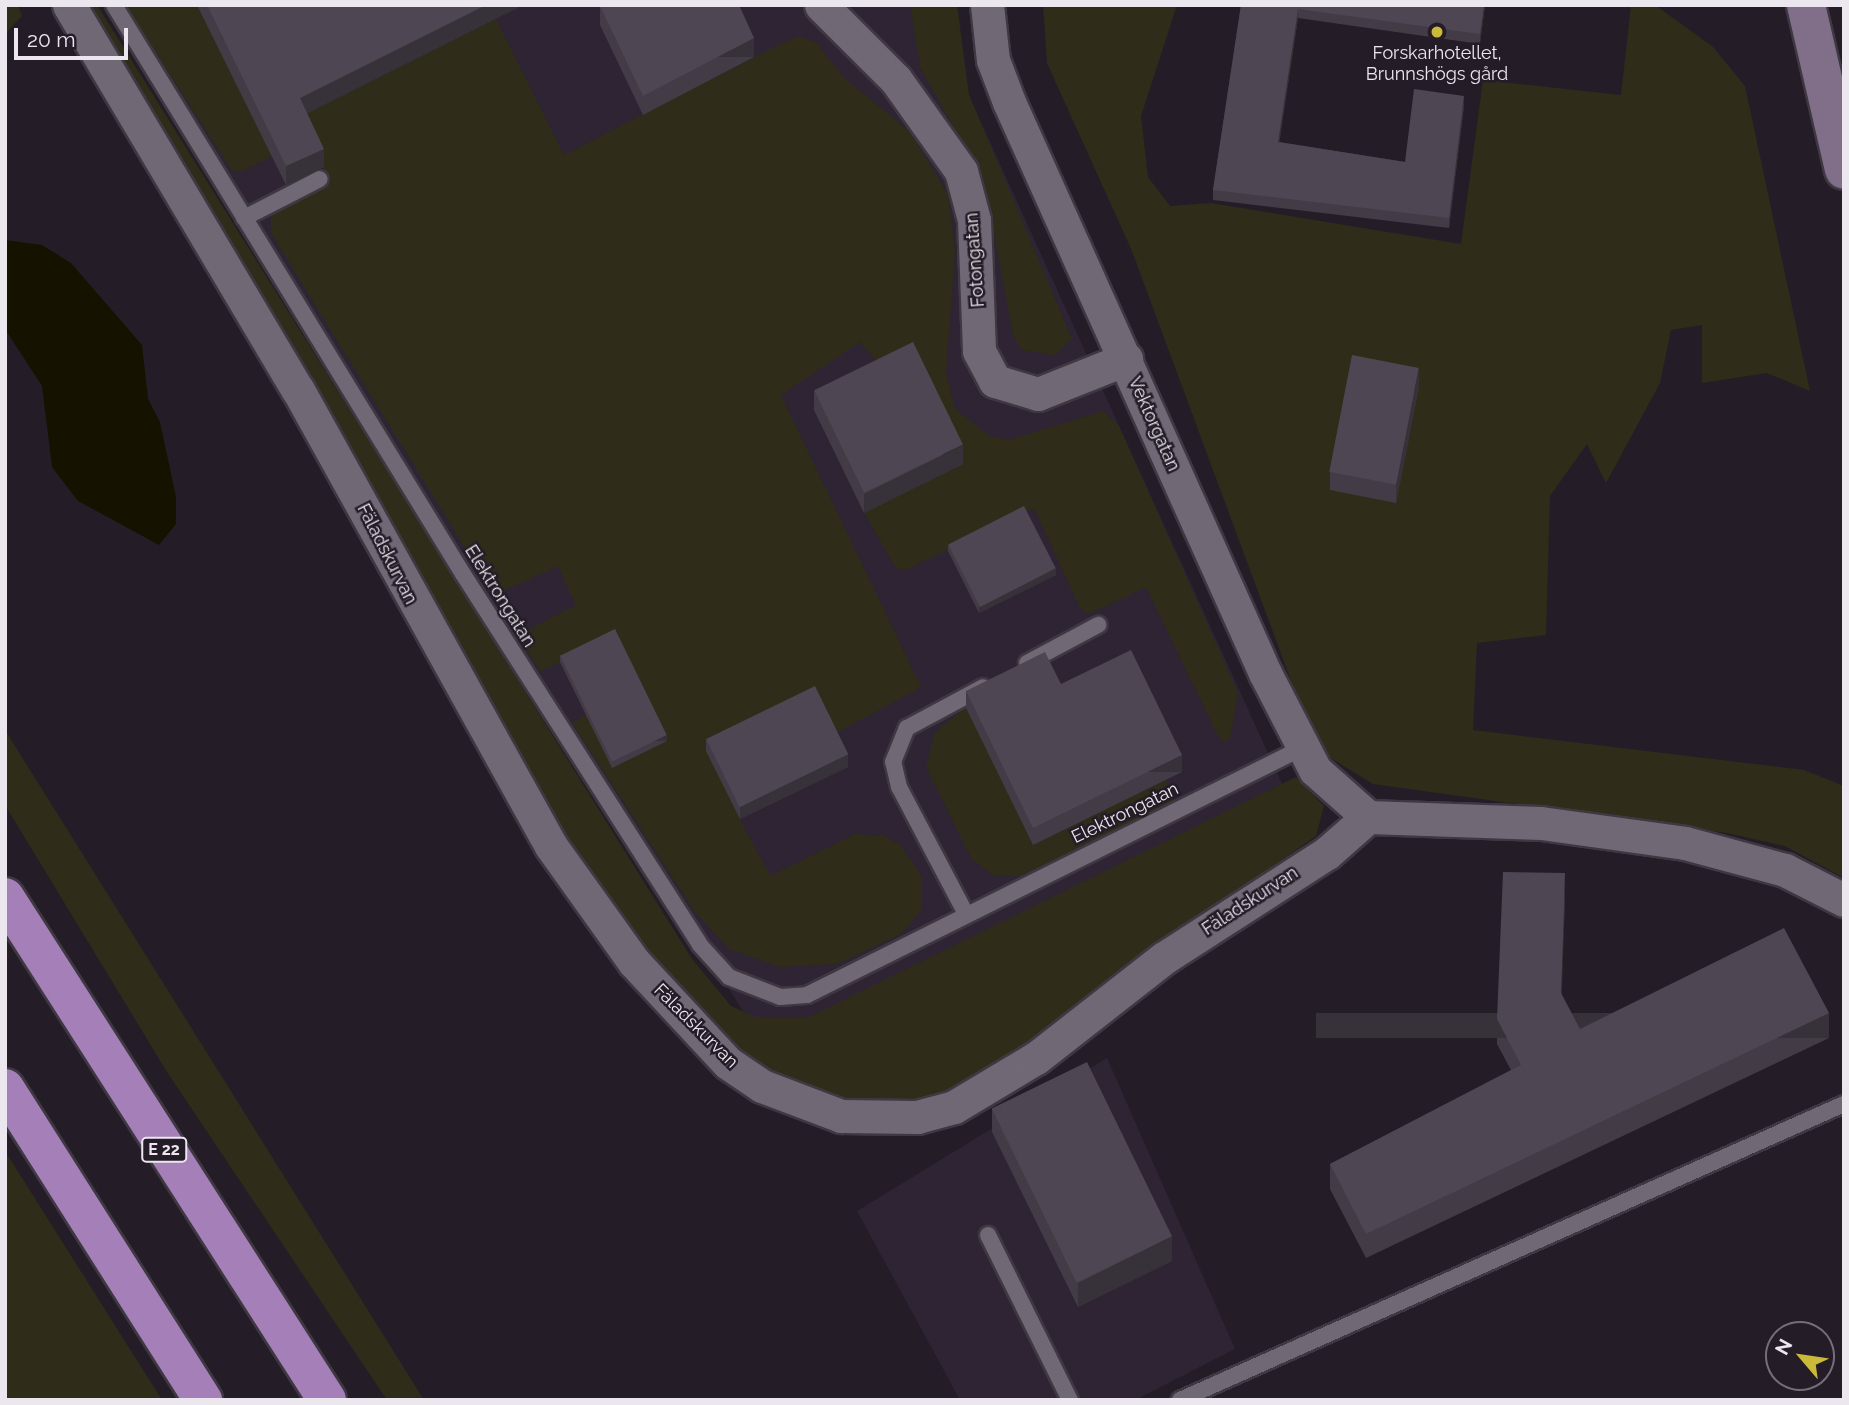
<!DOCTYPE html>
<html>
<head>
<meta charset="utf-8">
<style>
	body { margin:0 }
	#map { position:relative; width:1849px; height:1405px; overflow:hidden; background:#241d28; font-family:Raleway,sans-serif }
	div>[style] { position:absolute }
	.built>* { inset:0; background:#2e2434 }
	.green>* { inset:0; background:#2f2c19 }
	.water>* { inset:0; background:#151200 }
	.roads { filter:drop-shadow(2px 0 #3e3842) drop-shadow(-2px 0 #3e3842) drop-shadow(0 2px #3e3842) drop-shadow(0 -2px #3e3842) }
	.lane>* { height:16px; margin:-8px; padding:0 8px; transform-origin:8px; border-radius:8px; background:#716875 }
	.street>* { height:33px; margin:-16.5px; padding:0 16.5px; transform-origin:16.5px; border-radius:16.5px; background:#716875 }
	.secondary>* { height:38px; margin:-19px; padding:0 19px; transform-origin:19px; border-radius:19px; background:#816f89 }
	.highway>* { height:38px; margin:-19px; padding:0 19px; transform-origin:19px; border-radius:19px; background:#a57fb8 }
	.wall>* { inset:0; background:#433c47 }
	.shaded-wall>* { inset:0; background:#373139; transform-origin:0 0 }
	.building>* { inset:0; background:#4e4652; transform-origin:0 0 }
	.dots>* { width:19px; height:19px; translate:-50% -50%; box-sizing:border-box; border:4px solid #241d28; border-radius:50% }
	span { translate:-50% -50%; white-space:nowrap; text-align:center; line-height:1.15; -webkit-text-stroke:5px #241d28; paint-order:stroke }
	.shield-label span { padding:2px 5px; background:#241d28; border:2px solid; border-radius:5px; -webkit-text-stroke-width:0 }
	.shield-label { font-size:16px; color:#ece7ef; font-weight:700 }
	.poi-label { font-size:18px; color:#ece7ef }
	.street-label { font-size:18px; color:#ece7ef }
	.frame { position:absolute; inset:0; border:7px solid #ece7ef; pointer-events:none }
	.north { position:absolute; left:1765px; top:1321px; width:70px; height:70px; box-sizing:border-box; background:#241d28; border:2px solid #746e78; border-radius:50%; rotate:299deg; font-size:19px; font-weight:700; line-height:28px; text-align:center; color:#ece7ef }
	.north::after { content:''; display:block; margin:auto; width:24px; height:32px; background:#cbba39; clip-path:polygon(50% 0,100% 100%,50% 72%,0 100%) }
	.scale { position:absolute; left:14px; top:28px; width:114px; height:32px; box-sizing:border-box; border:4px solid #ece7ef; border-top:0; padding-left:9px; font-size:21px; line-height:24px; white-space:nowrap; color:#ece7ef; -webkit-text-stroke:5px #241d28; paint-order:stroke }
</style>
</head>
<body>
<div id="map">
	<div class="built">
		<i style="clip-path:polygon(103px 5px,953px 5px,953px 39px,968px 94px,1282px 784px,773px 1058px)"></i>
		<i style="clip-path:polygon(1107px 1058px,1235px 1349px,1135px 1400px,960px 1400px,857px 1211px)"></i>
	</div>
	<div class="green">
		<i style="clip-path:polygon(5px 5px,18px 5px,22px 16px,5px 34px)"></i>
		<i style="clip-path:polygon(82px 5px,97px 5px,692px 959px,731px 1006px,755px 1017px,809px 1017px,1296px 777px,1324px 806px,1316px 836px,1088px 995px,977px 1081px,902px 1105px,861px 1104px,780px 1075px,737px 1049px,646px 954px,529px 792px)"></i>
		<i style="clip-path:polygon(125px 5px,496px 19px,564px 155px,774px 47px,799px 36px,816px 42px,841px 75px,909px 131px,948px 194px,955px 251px,946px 373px,955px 409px,990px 436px,1009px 440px,1103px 411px,1119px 426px,1238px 693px,1230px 739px,1224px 742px,1217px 734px,1146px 587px,1089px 614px,1080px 608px,1034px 508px,906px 570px,896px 568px,864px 513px,963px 464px,860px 342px,781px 395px,921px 687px,833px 735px,740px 819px,770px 876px,855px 834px,885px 836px,901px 846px,922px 877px,922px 909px,901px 934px,837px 964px,778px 967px,729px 949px,695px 912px,572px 723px,586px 715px,560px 662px,540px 671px,517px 635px,576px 605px,558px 566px,494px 595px,271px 233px,271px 215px,331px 182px,324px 167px,273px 156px,240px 172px,231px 169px)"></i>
		<i style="clip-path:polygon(910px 5px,957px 5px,969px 95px,1072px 339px,1055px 355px,1022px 350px,1013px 335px,984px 180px,920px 67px)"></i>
		<i style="clip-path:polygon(1043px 5px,1177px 5px,1141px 116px,1148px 177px,1170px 206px,1211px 203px,1461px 244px,1483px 80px,1621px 95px,1631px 5px,1655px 5px,1713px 47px,1745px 86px,1810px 391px,1767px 373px,1702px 383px,1702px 325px,1671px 330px,1660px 383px,1606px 483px,1587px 444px,1550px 496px,1546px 635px,1477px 643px,1473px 730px,1804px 770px,1844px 786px,1844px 878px,1785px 846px,1727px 833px,1373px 784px,1326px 755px,1294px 689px,1132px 251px,1047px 63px)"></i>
		<i style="clip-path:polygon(966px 707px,1033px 845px,1166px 780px,1175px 800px,1021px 876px,993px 875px,971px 858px,926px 767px,935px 732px)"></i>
		<i style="clip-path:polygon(5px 730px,424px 1400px,387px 1400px,167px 1072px,5px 805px)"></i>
		<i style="clip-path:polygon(5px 1151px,162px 1400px,5px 1400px)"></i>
	</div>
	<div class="water">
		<i style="clip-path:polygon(5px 240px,42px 245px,71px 263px,142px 345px,148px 399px,160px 422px,176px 497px,176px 524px,159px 545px,78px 501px,52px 467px,42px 386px,5px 329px)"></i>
	</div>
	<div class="roads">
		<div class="lane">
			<i style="left:114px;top:5px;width:668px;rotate:58.48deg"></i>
			<i style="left:463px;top:574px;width:440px;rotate:57.4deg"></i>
			<i style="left:700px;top:945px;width:43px;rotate:47.8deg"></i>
			<i style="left:729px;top:977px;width:55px;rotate:21.4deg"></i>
			<i style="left:780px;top:997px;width:27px;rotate:-4deg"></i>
			<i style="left:807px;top:995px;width:553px;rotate:-26.52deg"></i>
			<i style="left:244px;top:218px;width:85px;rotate:-27.2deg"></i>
			<i style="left:1027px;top:663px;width:81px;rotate:-28.2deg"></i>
			<i style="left:966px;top:914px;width:144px;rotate:-117.8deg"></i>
			<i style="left:899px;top:787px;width:26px;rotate:-103deg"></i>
			<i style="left:893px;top:762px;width:37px;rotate:-68deg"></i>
			<i style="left:907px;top:728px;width:86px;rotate:-28.3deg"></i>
			<i style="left:988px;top:1235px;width:184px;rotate:63.6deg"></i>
			<i style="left:1180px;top:1400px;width:727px;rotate:-24.03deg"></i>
		</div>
		<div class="street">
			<i style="left:69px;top:5px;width:448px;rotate:59.3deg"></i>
			<i style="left:298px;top:390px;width:521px;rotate:60.98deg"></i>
			<i style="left:551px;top:846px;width:143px;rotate:54.4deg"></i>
			<i style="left:634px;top:962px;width:138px;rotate:47.1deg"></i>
			<i style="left:728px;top:1063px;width:41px;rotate:34.1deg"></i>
			<i style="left:762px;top:1086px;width:85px;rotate:20.8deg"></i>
			<i style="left:841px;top:1116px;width:76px;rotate:0.8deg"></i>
			<i style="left:917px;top:1117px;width:38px;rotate:-15deg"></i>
			<i style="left:954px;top:1107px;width:96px;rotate:-30.9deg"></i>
			<i style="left:1036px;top:1058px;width:162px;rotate:-38deg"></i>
			<i style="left:1164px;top:958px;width:194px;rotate:-32.8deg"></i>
			<i style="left:1327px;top:853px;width:55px;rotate:-41.3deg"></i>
			<i style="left:1368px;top:817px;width:173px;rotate:2deg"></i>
			<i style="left:1541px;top:823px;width:145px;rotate:7.9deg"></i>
			<i style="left:1685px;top:843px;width:104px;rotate:15.1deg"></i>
			<i style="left:1785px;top:870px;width:66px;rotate:27deg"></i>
			<i style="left:821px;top:5px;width:106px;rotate:45deg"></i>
			<i style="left:896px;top:80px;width:112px;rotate:54.5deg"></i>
			<i style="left:961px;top:171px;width:51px;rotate:75.1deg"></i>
			<i style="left:974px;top:220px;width:131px;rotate:87.8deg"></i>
			<i style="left:979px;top:351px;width:34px;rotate:62deg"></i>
			<i style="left:995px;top:381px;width:45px;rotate:16.8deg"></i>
			<i style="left:1038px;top:394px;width:95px;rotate:-21.7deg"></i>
			<i style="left:987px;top:5px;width:55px;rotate:83.8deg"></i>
			<i style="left:993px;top:60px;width:45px;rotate:69.1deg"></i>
			<i style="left:1009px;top:102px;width:626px;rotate:65.85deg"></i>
			<i style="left:1265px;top:673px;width:109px;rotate:62.7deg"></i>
			<i style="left:1315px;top:770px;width:71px;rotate:41.6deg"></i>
		</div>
		<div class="secondary">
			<i style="left:1806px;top:5px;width:169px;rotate:77deg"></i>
		</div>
		<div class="highway">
			<i style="left:5px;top:897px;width:597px;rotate:57.37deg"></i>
			<i style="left:5px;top:1088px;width:370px;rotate:57.6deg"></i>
		</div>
	</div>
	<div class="wall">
		<i style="clip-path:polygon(197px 5px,523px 5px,307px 113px,324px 167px,286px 185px)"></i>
		<i style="clip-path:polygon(1241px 5px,1485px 5px,1480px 44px,1298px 18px,1279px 142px,1405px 162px,1464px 106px,1449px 228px,1213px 200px,1213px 190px)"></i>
		<i style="clip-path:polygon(600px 6px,754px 57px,643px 115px,600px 25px)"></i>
		<i style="clip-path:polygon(1419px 387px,1396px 503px,1330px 490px,1330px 472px)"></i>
		<i style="clip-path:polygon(814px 391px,963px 464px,864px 513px,814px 410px)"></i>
		<i style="clip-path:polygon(948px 545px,1056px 575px,979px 613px,948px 551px)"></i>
		<i style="clip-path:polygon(560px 655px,667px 741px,612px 768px,560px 662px)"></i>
		<i style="clip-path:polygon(1061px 684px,1182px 772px,1033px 845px,966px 708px,966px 691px)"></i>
		<i style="clip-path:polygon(706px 739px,848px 767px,740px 819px,706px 751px)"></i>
		<i style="clip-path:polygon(1565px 897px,1561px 995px,1580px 1029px,1829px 1038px,1366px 1258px,1330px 1189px,1330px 1164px,1511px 1070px,1497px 1044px,1497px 1019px)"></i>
		<i style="clip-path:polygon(992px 1108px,1172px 1261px,1078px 1307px,992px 1132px)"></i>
	</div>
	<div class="shaded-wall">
		<i style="clip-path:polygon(486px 5px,523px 5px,300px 117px,300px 98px)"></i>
		<i style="clip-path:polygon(1484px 5px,1485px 5px,1480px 44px,1480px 34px)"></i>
		<i style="clip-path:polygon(1298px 9px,1298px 18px,1278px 152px,1278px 142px)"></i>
		<i style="left:754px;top:38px;width:19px;height:125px;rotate:90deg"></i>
		<i style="clip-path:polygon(1464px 96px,1464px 106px,1449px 228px,1449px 218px)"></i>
		<i style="clip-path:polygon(324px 149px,324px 167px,286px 185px,286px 166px)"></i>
		<i style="clip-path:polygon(1419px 368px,1419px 387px,1396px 503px,1396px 484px)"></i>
		<i style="clip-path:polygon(963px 445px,963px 464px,864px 513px,864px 494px)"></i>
		<i style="clip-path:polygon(1056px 568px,1056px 575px,979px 613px,979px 607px)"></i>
		<i style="left:667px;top:735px;width:6px;height:61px;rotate:90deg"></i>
		<i style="clip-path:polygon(848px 754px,848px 767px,740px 819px,740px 807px)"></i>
		<i style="left:1182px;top:755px;width:17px;height:166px;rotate:90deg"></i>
		<i style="clip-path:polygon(1565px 873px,1565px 897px,1561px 1017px,1561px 993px)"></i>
		<i style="left:1829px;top:1013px;width:25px;height:513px;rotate:90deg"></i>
		<i style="clip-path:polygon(1172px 1236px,1172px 1261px,1078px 1307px,1078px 1283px)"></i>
	</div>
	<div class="building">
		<i style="clip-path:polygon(207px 5px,486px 5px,300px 98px,324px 149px,286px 166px)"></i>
		<i style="clip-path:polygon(602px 5px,739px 5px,754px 38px,643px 96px,600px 6px)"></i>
		<i style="clip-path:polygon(1241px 5px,1484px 5px,1480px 34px,1298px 9px,1278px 142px,1405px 162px,1414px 89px,1464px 96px,1449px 218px,1213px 190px)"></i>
		<i style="left:913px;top:342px;width:114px;height:110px;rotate:64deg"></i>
		<i style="left:1352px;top:355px;width:68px;height:119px;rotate:11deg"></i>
		<i style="left:1024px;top:506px;width:70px;height:85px;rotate:63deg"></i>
		<i style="left:615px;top:629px;width:118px;height:61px;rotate:64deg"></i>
		<i style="clip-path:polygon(1131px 650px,1182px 755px,1033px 828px,966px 691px,1045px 652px,1061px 684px)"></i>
		<i style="left:815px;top:686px;width:76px;height:121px;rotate:64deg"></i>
		<i style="clip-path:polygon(1503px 872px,1565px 873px,1561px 993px,1580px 1029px,1784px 928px,1829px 1013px,1366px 1234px,1330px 1164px,1521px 1065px,1497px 1019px)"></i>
		<i style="left:1087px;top:1062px;width:194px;height:106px;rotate:64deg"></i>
	</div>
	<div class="dots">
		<i style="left:1437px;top:32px;background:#cbba39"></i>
	</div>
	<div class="shield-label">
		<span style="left:164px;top:1150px">E 22</span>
	</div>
	<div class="poi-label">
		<span style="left:1437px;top:64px">Forskarhotellet,<br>Brunnshögs gård</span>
	</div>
	<div class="street-label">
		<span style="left:975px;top:260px;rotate:-94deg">Fotongatan</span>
		<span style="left:1154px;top:424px;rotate:66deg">Vektorgatan</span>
		<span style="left:387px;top:554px;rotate:63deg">Fäladskurvan</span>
		<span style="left:500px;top:596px;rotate:58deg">Elektrongatan</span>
		<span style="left:1125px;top:813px;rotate:-26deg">Elektrongatan</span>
		<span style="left:1250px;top:901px;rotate:-33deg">Fäladskurvan</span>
		<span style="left:696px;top:1026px;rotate:45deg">Fäladskurvan</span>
	</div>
	<div class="frame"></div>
	<div class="north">N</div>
	<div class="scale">20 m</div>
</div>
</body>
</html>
